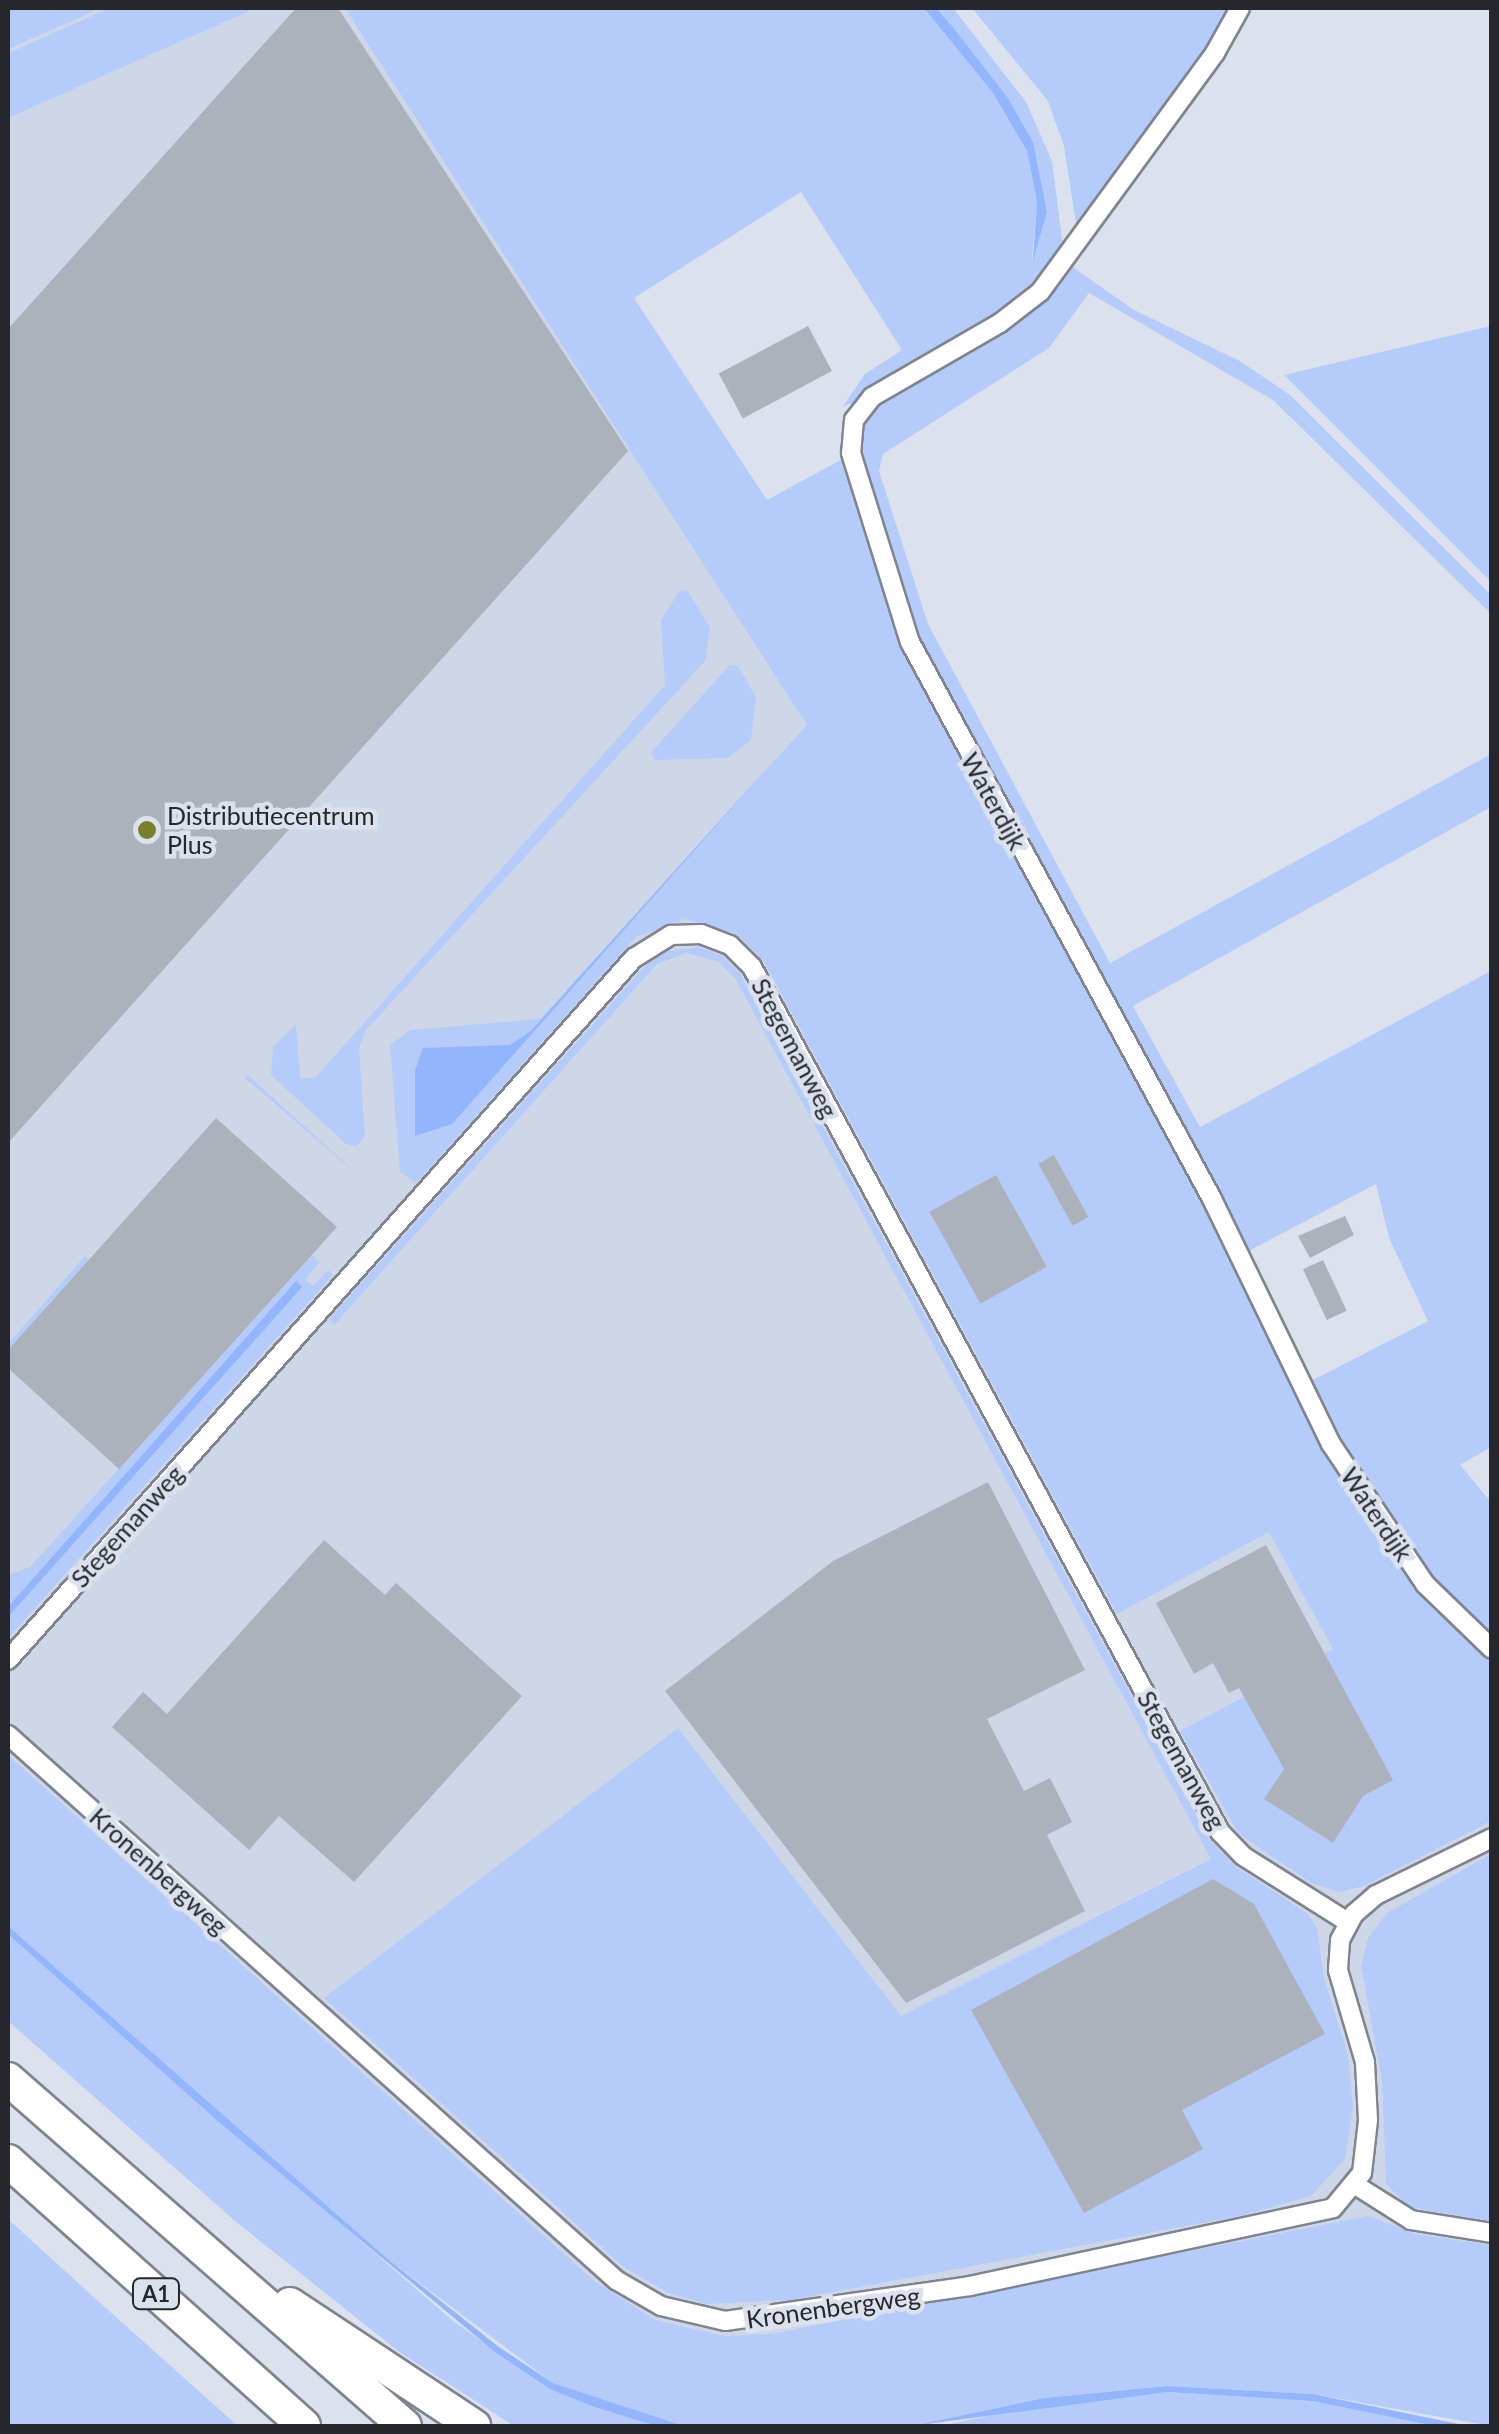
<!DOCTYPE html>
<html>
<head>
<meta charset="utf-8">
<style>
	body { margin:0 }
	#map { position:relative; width:1499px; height:2434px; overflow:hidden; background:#dce2ed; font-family:Lato,sans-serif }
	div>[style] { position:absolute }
	.built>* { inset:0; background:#ced7e8 }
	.green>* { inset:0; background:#b5ccfa }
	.water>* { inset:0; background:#92b5fd }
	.building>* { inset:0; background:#acb2bc; transform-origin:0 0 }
	.roads { filter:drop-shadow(2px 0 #7f848e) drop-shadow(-2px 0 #7f848e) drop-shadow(0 2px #7f848e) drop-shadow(0 -2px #7f848e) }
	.minor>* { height:18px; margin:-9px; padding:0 9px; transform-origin:9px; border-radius:9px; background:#fff }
	.motorway>* { height:32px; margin:-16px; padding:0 16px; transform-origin:16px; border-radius:16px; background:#fff }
	.dots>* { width:28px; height:28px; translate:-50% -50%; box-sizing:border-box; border:5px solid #dce2ed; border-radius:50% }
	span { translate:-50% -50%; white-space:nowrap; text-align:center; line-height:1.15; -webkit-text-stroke:9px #dce2ed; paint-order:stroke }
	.shield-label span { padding:2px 8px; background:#dce2ed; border:2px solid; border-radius:8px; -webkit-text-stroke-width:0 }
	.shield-label { font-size:22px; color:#25272c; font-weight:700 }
	.street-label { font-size:25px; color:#25272c }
	.poi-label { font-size:25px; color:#25272c }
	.left { translate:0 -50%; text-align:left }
	.frame { position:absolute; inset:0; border:10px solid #25272c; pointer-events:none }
</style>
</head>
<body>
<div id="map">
	<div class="built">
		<i style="clip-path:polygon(8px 8px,413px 8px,1491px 1792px,1491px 2276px,674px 2368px,8px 1792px)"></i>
	</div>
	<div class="green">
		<i style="clip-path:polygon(8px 8px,101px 8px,8px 49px)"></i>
		<i style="clip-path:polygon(110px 8px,256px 8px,8px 118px,8px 53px)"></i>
		<i style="clip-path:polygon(345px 8px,924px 8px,993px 93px,1027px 151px,1037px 202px,1032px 260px,1047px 212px,1033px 142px,1008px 98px,936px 8px,953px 8px,1026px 102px,1052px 161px,1063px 247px,1031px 294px,856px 402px,843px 406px,865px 374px,902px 350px,801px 192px,634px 298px,767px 500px,846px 457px,893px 616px,1185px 1159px,1330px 1453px,1434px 1604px,1491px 1655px,1491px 1821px,1364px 1886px,1339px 1892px,1311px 1883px,1239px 1834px,1180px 1731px,1333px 1649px,1269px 1532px,1117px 1614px,763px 960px,737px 934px,685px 919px,636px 937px,416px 1183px,400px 1172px,390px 1045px,410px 1030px,540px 1019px,807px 725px)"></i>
		<i style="clip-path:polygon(972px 8px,1235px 8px,1077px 230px,1064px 146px,1048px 101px)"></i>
		<i style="clip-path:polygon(1070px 265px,1134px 310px,1240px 361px,1290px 395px,1491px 595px,1491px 614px,1273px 400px,1089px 293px,1049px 348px,883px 454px,879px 471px,928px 624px,1110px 963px,1491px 754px,1491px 807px,1133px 1006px,1200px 1127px,1491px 971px,1491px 1447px,1460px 1465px,1491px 1502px,1491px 1643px,1438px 1592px,1347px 1460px,1309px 1382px,1428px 1321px,1389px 1238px,1376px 1184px,1245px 1253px,914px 640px,858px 461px,858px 431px,871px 405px)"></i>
		<i style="clip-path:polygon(1491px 326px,1492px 326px,1491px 582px,1284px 375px)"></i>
		<i style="clip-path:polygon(680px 590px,688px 591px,710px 628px,705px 661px,365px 1031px,359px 1049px,365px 1136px,357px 1146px,346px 1144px,271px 1075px,273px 1047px,296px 1024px,300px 1078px,315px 1078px,665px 685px,661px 620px)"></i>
		<i style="clip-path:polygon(730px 665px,738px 666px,756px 697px,751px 740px,728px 758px,654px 760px,652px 751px)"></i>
		<i style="clip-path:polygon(699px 947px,722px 956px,740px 974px,1209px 1839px,1236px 1867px,1307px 1913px,1317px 1928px,1324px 1978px,1348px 2055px,1353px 2108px,1345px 2159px,1311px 2196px,1240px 2216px,790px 2300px,706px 2304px,667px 2292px,625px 2268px,324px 1998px,678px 1728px,901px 2016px,1211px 1859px,735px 978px,719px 962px,686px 953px,657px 964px,334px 1325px,329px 1319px,644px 967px,663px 952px)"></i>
		<i style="clip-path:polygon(248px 1075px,365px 1181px,245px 1078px)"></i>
		<i style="clip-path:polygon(312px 1255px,320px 1262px,305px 1280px,313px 1286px,328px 1270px,333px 1275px,9px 1637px,8px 1575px,30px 1567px)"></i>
		<i style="clip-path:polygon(85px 1256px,89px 1260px,8px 1350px,8px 1344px)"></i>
		<i style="clip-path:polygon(8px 1755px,592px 2279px,655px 2320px,724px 2336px,771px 2334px,1368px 2216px,1415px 2234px,1491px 2245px,1491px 2426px,1313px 2394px,1167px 2386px,1044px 2398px,912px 2426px,684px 2426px,553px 2383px,389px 2260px,8px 1926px)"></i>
		<i style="clip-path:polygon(1491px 1854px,1491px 2221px,1409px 2207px,1386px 2184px,1382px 2081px,1361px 1966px,1368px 1938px,1387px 1913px)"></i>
		<i style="clip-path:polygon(8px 1934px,453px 2321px,550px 2389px,656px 2426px,514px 2426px,398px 2351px,235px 2221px,8px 2021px)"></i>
		<i style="clip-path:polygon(8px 2219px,98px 2301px,238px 2426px,8px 2426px)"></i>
		<i style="clip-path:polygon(1167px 2392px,1312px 2401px,1436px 2426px,940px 2426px,1045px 2404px)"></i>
	</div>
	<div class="water">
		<i style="clip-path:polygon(924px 8px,936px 8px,951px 25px,1008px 98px,1033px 142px,1047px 212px,1033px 260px,1037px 202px,1027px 151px,993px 93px)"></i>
		<i style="clip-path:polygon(785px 748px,452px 1124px,415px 1136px,415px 1070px,423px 1048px,510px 1045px,531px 1031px)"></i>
		<i style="clip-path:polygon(296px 1281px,302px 1287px,8px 1617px,8px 1607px)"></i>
		<i style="clip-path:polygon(8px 1926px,389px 2260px,499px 2347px,553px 2383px,684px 2426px,656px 2426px,592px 2406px,550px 2389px,495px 2352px,220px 2123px,8px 1934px)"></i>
		<i style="clip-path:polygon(1167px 2386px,1313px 2394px,1468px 2426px,1435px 2426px,1312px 2401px,1167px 2392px,912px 2426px,1044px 2398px)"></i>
	</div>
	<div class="building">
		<i style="clip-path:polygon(296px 8px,338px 8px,628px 451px,8px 1143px,8px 329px)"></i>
		<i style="left:808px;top:326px;width:51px;height:101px;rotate:62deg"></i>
		<i style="clip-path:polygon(216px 1118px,337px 1227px,119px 1469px,8px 1368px,8px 1350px)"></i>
		<i style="left:1054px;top:1155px;width:71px;height:18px;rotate:61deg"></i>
		<i style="left:996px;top:1175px;width:105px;height:76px;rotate:61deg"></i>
		<i style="clip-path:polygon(1345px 1216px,1354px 1235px,1310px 1258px,1298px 1236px)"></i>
		<i style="left:1323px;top:1260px;width:56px;height:22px;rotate:65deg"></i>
		<i style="clip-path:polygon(988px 1482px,1085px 1670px,987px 1719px,1024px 1791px,1050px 1778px,1072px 1822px,1047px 1835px,1085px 1911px,906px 2003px,665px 1691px,833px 1561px)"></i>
		<i style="clip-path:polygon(324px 1540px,385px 1595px,396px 1583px,522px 1696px,354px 1882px,279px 1816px,249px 1850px,112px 1727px,143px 1692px,167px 1714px)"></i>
		<i style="clip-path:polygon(1266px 1545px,1393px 1780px,1363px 1796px,1333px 1843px,1264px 1799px,1284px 1769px,1239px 1688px,1229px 1693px,1213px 1663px,1194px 1674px,1156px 1603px)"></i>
		<i style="clip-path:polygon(1213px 1879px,1254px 1904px,1325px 2034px,1182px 2110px,1203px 2149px,1084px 2213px,971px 2010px)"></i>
	</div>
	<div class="roads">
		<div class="minor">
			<i style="left:1240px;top:8px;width:51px;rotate:119.1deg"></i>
			<i style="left:1215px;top:53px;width:296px;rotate:126.2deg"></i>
			<i style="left:1040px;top:292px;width:51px;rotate:142.2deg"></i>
			<i style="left:1000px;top:323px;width:148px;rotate:150deg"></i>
			<i style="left:872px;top:397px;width:29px;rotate:128deg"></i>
			<i style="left:854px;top:420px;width:33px;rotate:95deg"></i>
			<i style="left:851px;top:453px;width:198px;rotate:72.7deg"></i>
			<i style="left:910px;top:642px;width:634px;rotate:61.53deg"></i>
			<i style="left:1212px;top:1199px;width:272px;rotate:64.1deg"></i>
			<i style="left:1331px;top:1444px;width:169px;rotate:56.1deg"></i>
			<i style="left:1425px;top:1584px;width:93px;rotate:44.1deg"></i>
			<i style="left:8px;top:1660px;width:941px;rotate:-48.28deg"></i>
			<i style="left:634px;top:958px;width:44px;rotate:-31.9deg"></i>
			<i style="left:671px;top:935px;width:30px;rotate:-2deg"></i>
			<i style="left:701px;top:934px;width:31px;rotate:21deg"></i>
			<i style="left:730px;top:945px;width:31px;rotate:45deg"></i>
			<i style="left:752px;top:967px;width:983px;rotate:61.58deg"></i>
			<i style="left:1220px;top:1832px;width:33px;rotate:46deg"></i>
			<i style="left:1243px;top:1856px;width:124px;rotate:32.2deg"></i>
			<i style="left:8px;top:1735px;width:817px;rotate:41.87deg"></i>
			<i style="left:616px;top:2280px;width:52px;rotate:30deg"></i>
			<i style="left:661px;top:2306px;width:66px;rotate:13.2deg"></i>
			<i style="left:725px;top:2321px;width:247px;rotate:-8.1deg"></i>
			<i style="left:970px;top:2286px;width:371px;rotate:-12.1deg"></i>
			<i style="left:1333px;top:2208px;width:45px;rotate:-50.4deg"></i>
			<i style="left:1362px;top:2173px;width:53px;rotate:-83.5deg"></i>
			<i style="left:1368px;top:2120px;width:58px;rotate:-93deg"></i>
			<i style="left:1365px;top:2062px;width:96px;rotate:-106.4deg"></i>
			<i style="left:1338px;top:1970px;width:30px;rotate:-86deg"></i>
			<i style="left:1340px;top:1940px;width:30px;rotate:-62deg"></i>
			<i style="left:1354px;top:1914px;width:29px;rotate:-41deg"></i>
			<i style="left:1376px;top:1895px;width:129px;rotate:-26.2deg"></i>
			<i style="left:1357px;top:2186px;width:64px;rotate:32.2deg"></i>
			<i style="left:1411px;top:2220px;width:82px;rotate:9.1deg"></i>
		</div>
		<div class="motorway">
			<i style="left:8px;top:2079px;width:527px;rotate:41.16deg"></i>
			<i style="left:8px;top:2161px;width:397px;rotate:41.8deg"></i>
			<i style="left:290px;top:2304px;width:221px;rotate:33.5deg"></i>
		</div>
	</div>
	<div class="dots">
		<i style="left:147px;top:830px;background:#79802b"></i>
	</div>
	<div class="shield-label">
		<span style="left:156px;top:2294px">A1</span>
	</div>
	<div class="street-label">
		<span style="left:994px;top:801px;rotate:61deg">Waterdijk</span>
		<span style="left:795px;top:1048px;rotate:62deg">Stegemanweg</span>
		<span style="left:1377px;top:1514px;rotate:56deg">Waterdijk</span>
		<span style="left:127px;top:1526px;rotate:-48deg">Stegemanweg</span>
		<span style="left:1182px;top:1760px;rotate:61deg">Stegemanweg</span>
		<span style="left:159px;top:1871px;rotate:42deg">Kronenbergweg</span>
		<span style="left:833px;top:2307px;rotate:-8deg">Kronenbergweg</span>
	</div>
	<div class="poi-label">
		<span class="left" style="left:167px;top:830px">Distributiecentrum<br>Plus</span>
	</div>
	<div class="frame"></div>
</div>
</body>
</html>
